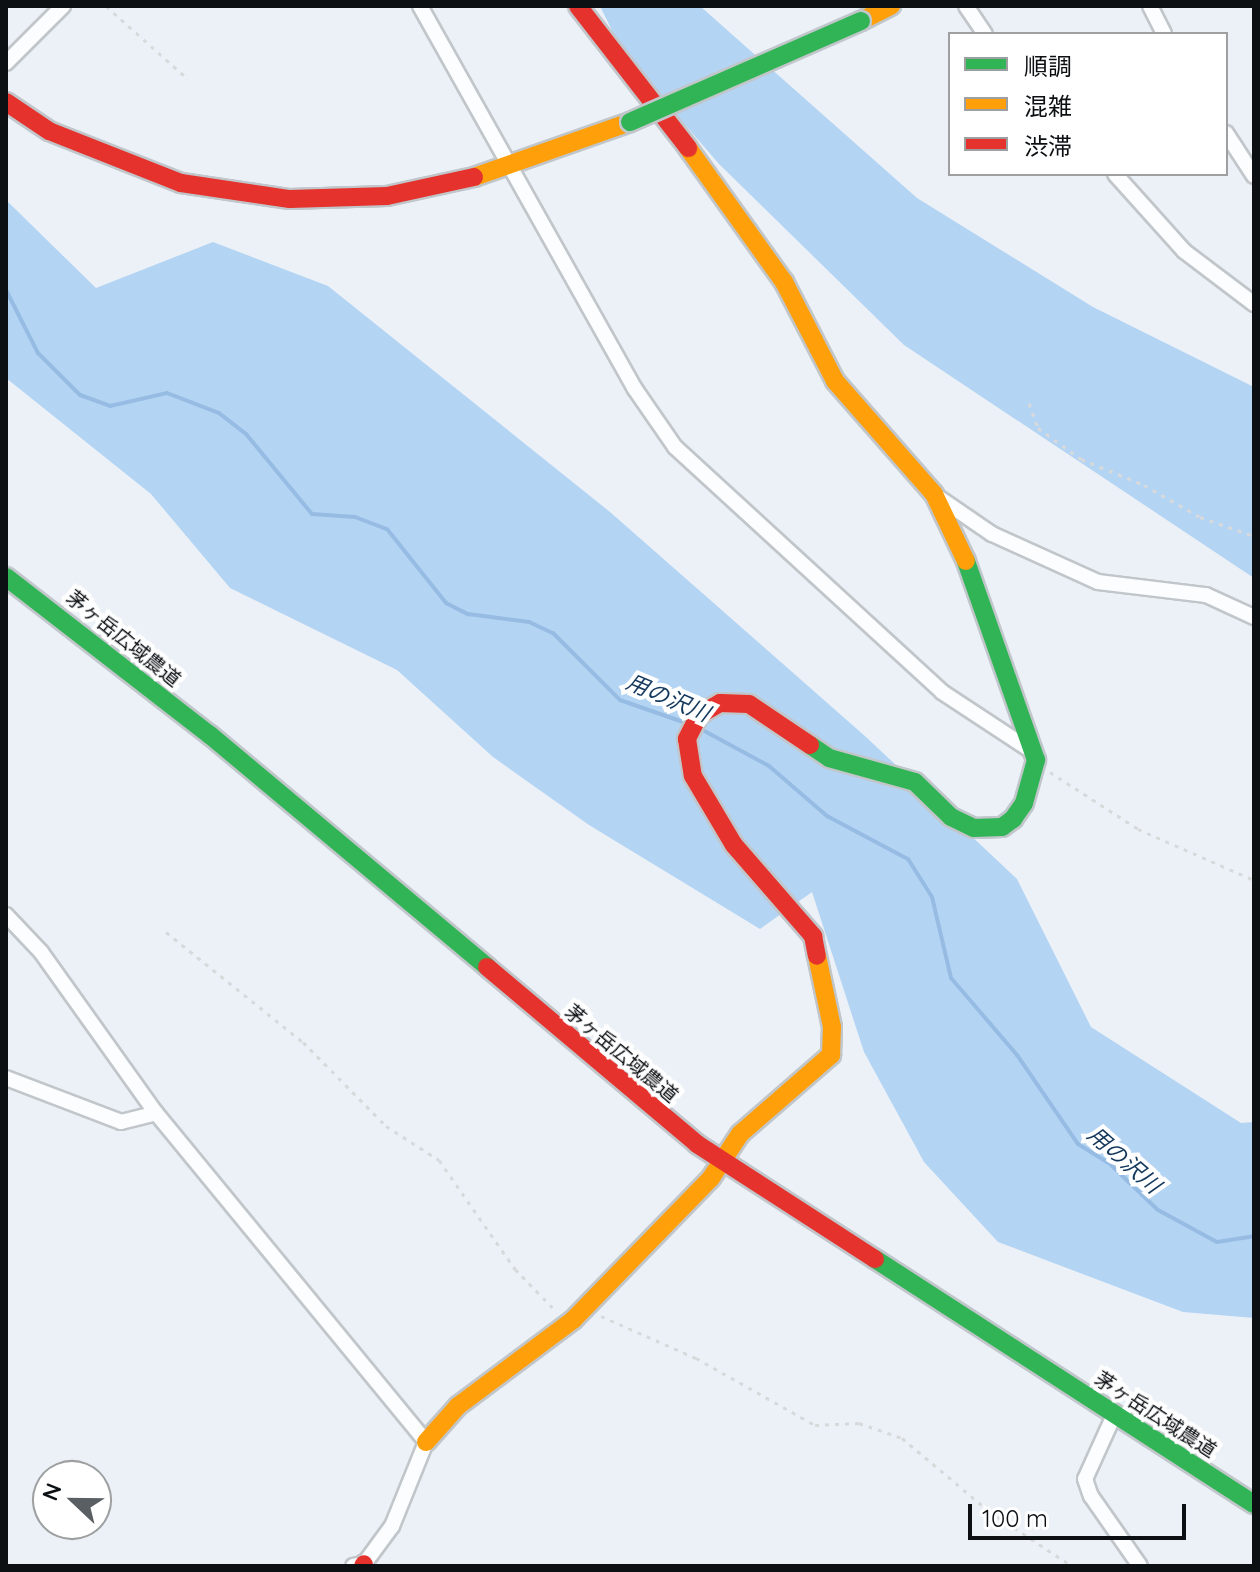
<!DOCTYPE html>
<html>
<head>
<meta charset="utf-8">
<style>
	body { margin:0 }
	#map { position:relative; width:1260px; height:1572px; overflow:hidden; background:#ebf1f7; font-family:Quicksand,"Noto Sans JP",sans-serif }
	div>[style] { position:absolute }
	.forest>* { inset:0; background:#b4d4f4 }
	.stream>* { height:4px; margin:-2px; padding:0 2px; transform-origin:2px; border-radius:2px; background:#96bce3 }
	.path>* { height:3px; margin-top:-1.5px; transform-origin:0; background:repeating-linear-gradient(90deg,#d7d9db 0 4px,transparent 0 10px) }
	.roads { filter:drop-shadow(2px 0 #c1c6ca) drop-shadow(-2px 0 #c1c6ca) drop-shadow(0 2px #c1c6ca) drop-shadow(0 -2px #c1c6ca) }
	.street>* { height:14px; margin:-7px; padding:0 7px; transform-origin:7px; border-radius:7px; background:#fcfdfe }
	.fast>* { height:18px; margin:-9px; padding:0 9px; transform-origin:9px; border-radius:9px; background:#30b455 }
	.slow>* { height:18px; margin:-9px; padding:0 9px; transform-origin:9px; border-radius:9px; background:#ff9f0a }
	.jam>* { height:18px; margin:-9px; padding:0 9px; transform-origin:9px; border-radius:9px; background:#e5322d }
	.bridges { filter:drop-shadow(2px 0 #c1c6ca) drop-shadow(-2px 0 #c1c6ca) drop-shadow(0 2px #c1c6ca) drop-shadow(0 -2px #c1c6ca) }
	.fast-bridge>* { height:18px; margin:-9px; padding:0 9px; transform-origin:9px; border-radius:9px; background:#30b455 }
	span { translate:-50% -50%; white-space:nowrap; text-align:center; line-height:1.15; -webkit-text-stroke:8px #fff; paint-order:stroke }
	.street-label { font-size:20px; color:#0c1013 }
	.water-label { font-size:22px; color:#13385c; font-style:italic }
	.frame { position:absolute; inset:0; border:8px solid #0c1013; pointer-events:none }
	.legend { position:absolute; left:948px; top:32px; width:280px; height:144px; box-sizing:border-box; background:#fff; border:2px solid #9e9fa1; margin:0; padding:10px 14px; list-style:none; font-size:24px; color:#0c1013 }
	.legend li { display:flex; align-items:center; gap:16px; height:40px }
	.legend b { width:40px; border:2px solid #9e9fa1 }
	.north { position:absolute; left:32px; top:1460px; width:80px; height:80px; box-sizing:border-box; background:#fff; border:2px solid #9e9fa1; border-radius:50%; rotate:292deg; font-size:22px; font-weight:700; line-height:32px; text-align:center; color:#0c1013 }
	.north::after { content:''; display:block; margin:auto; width:28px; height:36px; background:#5a5f63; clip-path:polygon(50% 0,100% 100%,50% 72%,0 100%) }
	.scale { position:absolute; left:968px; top:1504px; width:218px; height:36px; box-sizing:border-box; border:4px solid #0c1013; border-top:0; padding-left:10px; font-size:24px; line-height:28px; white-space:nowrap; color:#0c1013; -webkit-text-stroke:6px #fff; paint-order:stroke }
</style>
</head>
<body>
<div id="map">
	<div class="forest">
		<i style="clip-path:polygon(600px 6px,700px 6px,917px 198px,1093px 307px,1254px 387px,1254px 578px,904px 345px,719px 164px,623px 53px)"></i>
		<i style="clip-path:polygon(6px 200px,96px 288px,213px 242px,328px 286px,610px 512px,866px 737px,1017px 879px,1091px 1027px,1241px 1123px,1254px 1122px,1254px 1318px,1183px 1312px,998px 1242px,924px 1162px,864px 1052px,812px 892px,760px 929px,589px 825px,493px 757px,397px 670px,230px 588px,151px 494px,6px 378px)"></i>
	</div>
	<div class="stream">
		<i style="left:6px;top:290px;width:71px;rotate:63.1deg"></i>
		<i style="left:38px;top:353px;width:59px;rotate:45deg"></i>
		<i style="left:80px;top:395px;width:32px;rotate:20deg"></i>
		<i style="left:110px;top:406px;width:58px;rotate:-12.8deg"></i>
		<i style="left:167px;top:393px;width:56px;rotate:21deg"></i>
		<i style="left:219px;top:413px;width:34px;rotate:38deg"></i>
		<i style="left:246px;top:434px;width:104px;rotate:50.5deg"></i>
		<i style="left:312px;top:514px;width:43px;rotate:4deg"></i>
		<i style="left:355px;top:517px;width:34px;rotate:21deg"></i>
		<i style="left:387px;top:529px;width:95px;rotate:51.4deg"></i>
		<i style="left:446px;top:603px;width:25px;rotate:27deg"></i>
		<i style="left:468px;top:614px;width:62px;rotate:7.5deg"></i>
		<i style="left:529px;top:622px;width:26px;rotate:25deg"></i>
		<i style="left:553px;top:633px;width:95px;rotate:45deg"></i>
		<i style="left:620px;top:700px;width:73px;rotate:19.2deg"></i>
		<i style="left:697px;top:727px;width:82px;rotate:28.4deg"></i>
		<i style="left:769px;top:766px;width:77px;rotate:40.8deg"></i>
		<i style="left:827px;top:816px;width:92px;rotate:28deg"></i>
		<i style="left:908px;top:859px;width:45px;rotate:57.7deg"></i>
		<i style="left:932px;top:897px;width:83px;rotate:76.8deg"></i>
		<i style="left:951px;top:978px;width:101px;rotate:49.4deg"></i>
		<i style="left:1017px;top:1055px;width:108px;rotate:55.6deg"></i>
		<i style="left:1078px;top:1144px;width:39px;rotate:32deg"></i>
		<i style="left:1111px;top:1165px;width:65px;rotate:43.8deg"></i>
		<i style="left:1158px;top:1210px;width:67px;rotate:28.5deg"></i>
		<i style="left:1217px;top:1242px;width:37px;rotate:-9deg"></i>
	</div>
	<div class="path">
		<i style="left:106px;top:6px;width:110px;rotate:41.7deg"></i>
		<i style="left:1029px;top:403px;width:27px;rotate:70deg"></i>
		<i style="left:1038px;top:428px;width:53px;rotate:35.8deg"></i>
		<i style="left:1081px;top:459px;width:68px;rotate:22.4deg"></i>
		<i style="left:1144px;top:485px;width:64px;rotate:29.7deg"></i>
		<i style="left:1200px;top:517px;width:57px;rotate:19.4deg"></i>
		<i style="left:1050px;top:772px;width:105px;rotate:32.9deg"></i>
		<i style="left:1138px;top:829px;width:127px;rotate:23.7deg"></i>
		<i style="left:166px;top:932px;width:176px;rotate:38.8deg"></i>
		<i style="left:303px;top:1042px;width:118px;rotate:45.3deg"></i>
		<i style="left:386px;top:1126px;width:63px;rotate:32.7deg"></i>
		<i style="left:439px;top:1160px;width:133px;rotate:55.1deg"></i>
		<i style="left:515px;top:1269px;width:60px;rotate:45.7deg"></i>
		<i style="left:601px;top:1316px;width:104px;rotate:23.9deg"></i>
		<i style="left:696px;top:1358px;width:137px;rotate:29.4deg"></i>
		<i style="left:815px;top:1425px;width:44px;rotate:-2.6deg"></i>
		<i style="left:859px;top:1423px;width:46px;rotate:19.2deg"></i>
		<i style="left:902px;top:1438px;width:114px;rotate:40deg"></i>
		<i style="left:989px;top:1511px;width:100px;rotate:33.5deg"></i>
	</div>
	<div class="roads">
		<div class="street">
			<i style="left:420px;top:6px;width:439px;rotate:60.7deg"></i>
			<i style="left:635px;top:389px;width:70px;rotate:55.4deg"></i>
			<i style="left:675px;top:447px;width:362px;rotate:42.5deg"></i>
			<i style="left:942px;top:692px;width:111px;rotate:33.3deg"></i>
			<i style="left:966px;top:6px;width:34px;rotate:56deg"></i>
			<i style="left:1150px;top:6px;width:31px;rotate:63deg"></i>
			<i style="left:6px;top:63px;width:81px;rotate:-45deg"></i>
			<i style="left:1226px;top:133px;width:51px;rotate:56.9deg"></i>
			<i style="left:1115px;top:174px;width:103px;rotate:48.1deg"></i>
			<i style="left:1184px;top:251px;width:88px;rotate:37.1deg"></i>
			<i style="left:935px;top:495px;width:69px;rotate:34.4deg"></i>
			<i style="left:992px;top:534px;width:116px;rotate:24.4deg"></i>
			<i style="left:1098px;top:582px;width:109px;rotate:6.9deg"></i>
			<i style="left:1206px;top:595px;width:53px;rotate:24.6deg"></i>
			<i style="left:6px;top:915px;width:51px;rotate:46.6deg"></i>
			<i style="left:41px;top:952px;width:198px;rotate:54.5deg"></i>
			<i style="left:6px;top:1078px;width:123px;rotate:20.9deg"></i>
			<i style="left:121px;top:1122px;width:36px;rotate:-14deg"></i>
			<i style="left:156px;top:1113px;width:426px;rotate:50.6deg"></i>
			<i style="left:426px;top:1442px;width:91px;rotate:112deg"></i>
			<i style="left:392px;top:1526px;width:47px;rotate:126.4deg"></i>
			<i style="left:364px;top:1564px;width:11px;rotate:170deg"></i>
			<i style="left:1115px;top:1413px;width:72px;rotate:114.4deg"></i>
			<i style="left:1085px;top:1479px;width:18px;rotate:71deg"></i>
			<i style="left:1091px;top:1496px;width:85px;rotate:55deg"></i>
		</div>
		<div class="fast">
			<i style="left:6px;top:577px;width:258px;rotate:37.8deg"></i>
			<i style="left:210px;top:735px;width:361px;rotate:39.9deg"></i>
			<i style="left:810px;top:745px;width:23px;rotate:34deg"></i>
			<i style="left:829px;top:758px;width:89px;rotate:15.6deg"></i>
			<i style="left:915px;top:782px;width:50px;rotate:44.2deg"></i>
			<i style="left:951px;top:817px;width:25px;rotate:26deg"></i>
			<i style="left:974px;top:828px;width:28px;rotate:-2deg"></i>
			<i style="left:1002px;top:827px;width:14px;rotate:-36deg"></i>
			<i style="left:1013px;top:819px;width:19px;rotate:-55deg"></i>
			<i style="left:1024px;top:803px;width:45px;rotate:-74.4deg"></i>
			<i style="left:1036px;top:760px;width:211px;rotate:-109.4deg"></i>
			<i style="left:875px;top:1259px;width:451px;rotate:32.9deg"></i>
		</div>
		<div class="slow">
			<i style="left:861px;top:21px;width:34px;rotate:-27deg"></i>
			<i style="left:688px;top:148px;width:165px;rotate:54.4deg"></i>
			<i style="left:784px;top:282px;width:111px;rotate:62.7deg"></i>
			<i style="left:835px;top:381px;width:150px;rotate:48.8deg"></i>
			<i style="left:934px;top:494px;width:74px;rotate:64.5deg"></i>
			<i style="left:474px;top:177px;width:165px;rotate:-19.4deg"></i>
			<i style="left:426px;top:1442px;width:48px;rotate:-48.4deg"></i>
			<i style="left:458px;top:1406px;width:144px;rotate:-36.8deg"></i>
			<i style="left:573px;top:1320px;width:198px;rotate:-45.8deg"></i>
			<i style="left:711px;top:1178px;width:53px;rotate:-56.6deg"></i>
			<i style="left:740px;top:1134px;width:121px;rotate:-41deg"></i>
			<i style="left:831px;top:1055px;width:28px;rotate:-88deg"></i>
			<i style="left:832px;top:1027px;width:73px;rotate:-101.9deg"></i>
		</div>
		<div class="jam">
			<i style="left:578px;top:6px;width:180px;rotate:52.2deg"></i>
			<i style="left:6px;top:102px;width:52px;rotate:34deg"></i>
			<i style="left:49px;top:131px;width:142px;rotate:21.5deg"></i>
			<i style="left:181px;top:183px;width:110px;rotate:8.4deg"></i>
			<i style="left:290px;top:199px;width:97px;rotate:-1.8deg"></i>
			<i style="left:387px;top:196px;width:89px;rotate:-12.3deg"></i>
			<i style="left:810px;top:745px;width:73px;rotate:-146.1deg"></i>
			<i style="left:749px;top:704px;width:29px;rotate:-178deg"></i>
			<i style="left:720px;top:703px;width:24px;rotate:150deg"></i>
			<i style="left:699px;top:715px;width:27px;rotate:117deg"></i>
			<i style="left:687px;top:739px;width:37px;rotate:81deg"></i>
			<i style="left:693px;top:776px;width:80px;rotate:59.3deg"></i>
			<i style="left:734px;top:845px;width:121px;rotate:49deg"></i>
			<i style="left:813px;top:936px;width:20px;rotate:79deg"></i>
			<i style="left:487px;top:967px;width:275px;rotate:40.1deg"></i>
			<i style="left:697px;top:1144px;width:212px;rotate:32.9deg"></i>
			<i style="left:363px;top:1566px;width:2px;rotate:-63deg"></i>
		</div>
	</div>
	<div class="bridges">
		<div class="fast-bridge">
			<i style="left:630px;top:122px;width:252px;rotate:-23.6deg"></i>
		</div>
	</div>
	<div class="street-label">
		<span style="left:124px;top:638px;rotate:39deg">茅ヶ岳広域農道</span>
		<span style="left:622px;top:1053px;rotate:40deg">茅ヶ岳広域農道</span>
		<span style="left:1156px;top:1414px;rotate:33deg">茅ヶ岳広域農道</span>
	</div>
	<div class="water-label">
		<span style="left:668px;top:698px;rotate:23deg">用の沢川</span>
		<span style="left:1124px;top:1160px;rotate:41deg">用の沢川</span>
	</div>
	<div class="frame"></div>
	<ul class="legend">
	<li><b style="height:10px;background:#30b455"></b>順調</li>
	<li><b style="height:10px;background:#ff9f0a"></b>混雑</li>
	<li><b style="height:10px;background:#e5322d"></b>渋滞</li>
	</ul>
	<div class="north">N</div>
	<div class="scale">100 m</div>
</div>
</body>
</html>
